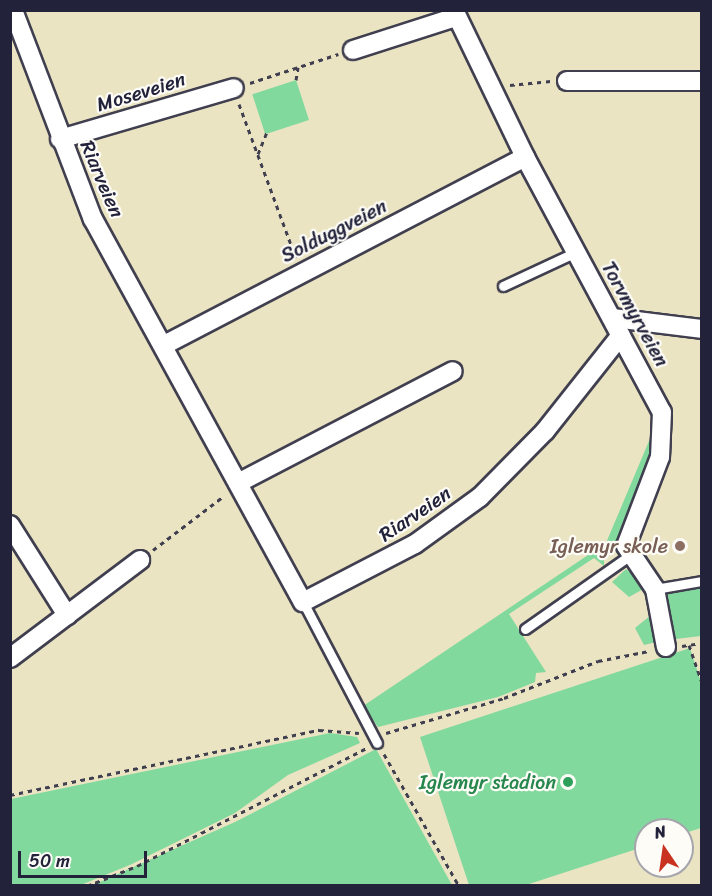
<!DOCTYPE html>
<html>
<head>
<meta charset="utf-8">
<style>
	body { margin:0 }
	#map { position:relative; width:712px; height:896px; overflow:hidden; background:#ebe4c3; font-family:Sriracha,sans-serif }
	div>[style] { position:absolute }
	.green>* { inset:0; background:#82d99d; transform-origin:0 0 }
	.path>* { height:3px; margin-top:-1.5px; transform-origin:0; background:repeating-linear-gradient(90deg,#403f4f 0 4.5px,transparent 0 9px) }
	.roads { filter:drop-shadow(2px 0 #403f4f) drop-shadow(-2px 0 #403f4f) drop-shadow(0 2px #403f4f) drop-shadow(0 -2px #403f4f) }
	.lane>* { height:9px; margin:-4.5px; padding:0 4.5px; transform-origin:4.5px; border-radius:4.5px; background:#fff }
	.street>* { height:18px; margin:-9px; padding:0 9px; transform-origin:9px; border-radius:9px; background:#fff }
	.dots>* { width:16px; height:16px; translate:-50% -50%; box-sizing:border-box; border:3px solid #fdfcf7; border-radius:50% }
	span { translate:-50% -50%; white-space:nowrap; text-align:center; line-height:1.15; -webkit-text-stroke:4.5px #fdfcf7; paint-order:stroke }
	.street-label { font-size:20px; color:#22223b }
	.education-label { font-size:20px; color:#785e54 }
	.right { translate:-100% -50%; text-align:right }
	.leisure-label { font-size:20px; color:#27864d }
	.frame { position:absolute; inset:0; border:12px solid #22223b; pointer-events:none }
	.north { position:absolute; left:634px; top:818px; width:60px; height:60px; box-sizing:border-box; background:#fdfcf7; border:2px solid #a5a5ac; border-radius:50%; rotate:347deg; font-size:16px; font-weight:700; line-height:24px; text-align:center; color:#22223b }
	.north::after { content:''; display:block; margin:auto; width:21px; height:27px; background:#c8321e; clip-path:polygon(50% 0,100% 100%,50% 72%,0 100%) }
	.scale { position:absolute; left:18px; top:851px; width:129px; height:27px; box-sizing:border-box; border:3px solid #22223b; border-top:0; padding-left:8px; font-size:18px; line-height:21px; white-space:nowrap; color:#22223b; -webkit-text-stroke:4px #fdfcf7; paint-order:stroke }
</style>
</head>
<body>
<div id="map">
	<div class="green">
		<i style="left:296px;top:80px;width:42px;height:46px;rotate:72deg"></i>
		<i style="clip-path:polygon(657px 422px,655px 449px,620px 535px,604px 557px,604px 566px,594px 558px,509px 614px,546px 672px,536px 673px,535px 682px,498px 697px,378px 727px,363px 706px,606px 543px)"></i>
		<i style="clip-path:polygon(626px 569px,647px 587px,629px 597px,612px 582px)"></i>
		<i style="clip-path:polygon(701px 584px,701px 636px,676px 639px,664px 591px)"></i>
		<i style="clip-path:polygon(651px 615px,656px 642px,644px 645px,635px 628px)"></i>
		<i style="clip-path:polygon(690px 648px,701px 682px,701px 828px,682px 834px,682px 830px,646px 830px,646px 846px,526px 885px,469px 885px,420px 737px)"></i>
		<i style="clip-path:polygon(330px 733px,357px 737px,360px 743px,288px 775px,235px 813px,132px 864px,81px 885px,11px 885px,11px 799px)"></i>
		<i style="clip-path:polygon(376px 749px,452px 885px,93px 885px,235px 822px)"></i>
	</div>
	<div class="path">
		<i style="left:296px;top:80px;width:13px;rotate:-81deg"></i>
		<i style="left:250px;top:83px;width:93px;rotate:-18.2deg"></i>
		<i style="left:510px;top:85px;width:41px;rotate:-5.6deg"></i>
		<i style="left:239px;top:104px;width:164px;rotate:69.7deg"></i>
		<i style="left:258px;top:154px;width:24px;rotate:-68deg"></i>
		<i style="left:153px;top:550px;width:89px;rotate:-37.3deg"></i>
		<i style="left:689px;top:645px;width:39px;rotate:71deg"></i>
		<i style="left:682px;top:646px;width:20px;rotate:-9deg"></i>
		<i style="left:386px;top:733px;width:123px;rotate:-16.5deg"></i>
		<i style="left:504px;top:698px;width:101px;rotate:-21.5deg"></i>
		<i style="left:598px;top:661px;width:52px;rotate:-11.1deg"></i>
		<i style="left:384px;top:754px;width:152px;rotate:60.4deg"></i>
		<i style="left:10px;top:795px;width:316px;rotate:-11.9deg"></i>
		<i style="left:319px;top:730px;width:40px;rotate:4.3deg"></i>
		<i style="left:87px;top:886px;width:54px;rotate:-21.8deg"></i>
		<i style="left:137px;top:866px;width:259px;rotate:-27.2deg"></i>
	</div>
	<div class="roads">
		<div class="lane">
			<i style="left:503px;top:286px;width:81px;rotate:-25deg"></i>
			<i style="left:655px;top:589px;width:48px;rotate:-9.7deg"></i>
			<i style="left:303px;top:602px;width:159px;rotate:62.3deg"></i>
			<i style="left:525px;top:629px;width:127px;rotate:-35.1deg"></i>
		</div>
		<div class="street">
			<i style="left:13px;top:10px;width:224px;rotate:69.1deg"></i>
			<i style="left:93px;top:219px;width:437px;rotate:61.3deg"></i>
			<i style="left:303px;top:602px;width:126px;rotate:-27.4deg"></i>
			<i style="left:415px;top:544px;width:80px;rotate:-35.9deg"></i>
			<i style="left:480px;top:497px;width:93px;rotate:-45.4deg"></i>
			<i style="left:545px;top:431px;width:122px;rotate:-51.6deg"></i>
			<i style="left:454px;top:10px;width:163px;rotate:64.2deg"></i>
			<i style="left:525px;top:157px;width:289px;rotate:61.8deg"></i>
			<i style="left:662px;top:412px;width:45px;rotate:92.5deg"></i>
			<i style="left:660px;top:457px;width:95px;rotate:110.9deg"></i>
			<i style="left:626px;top:546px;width:52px;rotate:56deg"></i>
			<i style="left:655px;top:589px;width:59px;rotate:79.3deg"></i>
			<i style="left:353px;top:50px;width:108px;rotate:-17.8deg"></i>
			<i style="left:567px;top:81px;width:135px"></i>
			<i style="left:60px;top:139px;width:181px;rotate:-16.3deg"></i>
			<i style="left:613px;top:318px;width:90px;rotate:7deg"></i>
			<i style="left:164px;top:345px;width:407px;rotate:-27.5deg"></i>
			<i style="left:238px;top:483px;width:242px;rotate:-27.5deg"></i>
			<i style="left:10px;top:525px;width:107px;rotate:57.7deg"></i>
			<i style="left:10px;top:658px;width:163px;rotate:-37deg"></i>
		</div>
	</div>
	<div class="dots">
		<i style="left:680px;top:546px;background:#8d6e63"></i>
		<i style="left:568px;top:782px;background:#2e9e5b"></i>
	</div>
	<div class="street-label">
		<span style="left:141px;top:92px;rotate:-17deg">Moseveien</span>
		<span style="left:102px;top:179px;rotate:67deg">Riarveien</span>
		<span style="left:334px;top:231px;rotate:-27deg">Solduggveien</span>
		<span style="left:635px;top:314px;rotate:61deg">Torvmyrveien</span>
		<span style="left:415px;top:514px;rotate:-34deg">Riarveien</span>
	</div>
	<div class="education-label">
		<span class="right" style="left:668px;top:546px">Iglemyr skole</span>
	</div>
	<div class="leisure-label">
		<span class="right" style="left:556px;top:782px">Iglemyr stadion</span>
	</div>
	<div class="frame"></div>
	<div class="north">N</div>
	<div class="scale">50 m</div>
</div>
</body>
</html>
